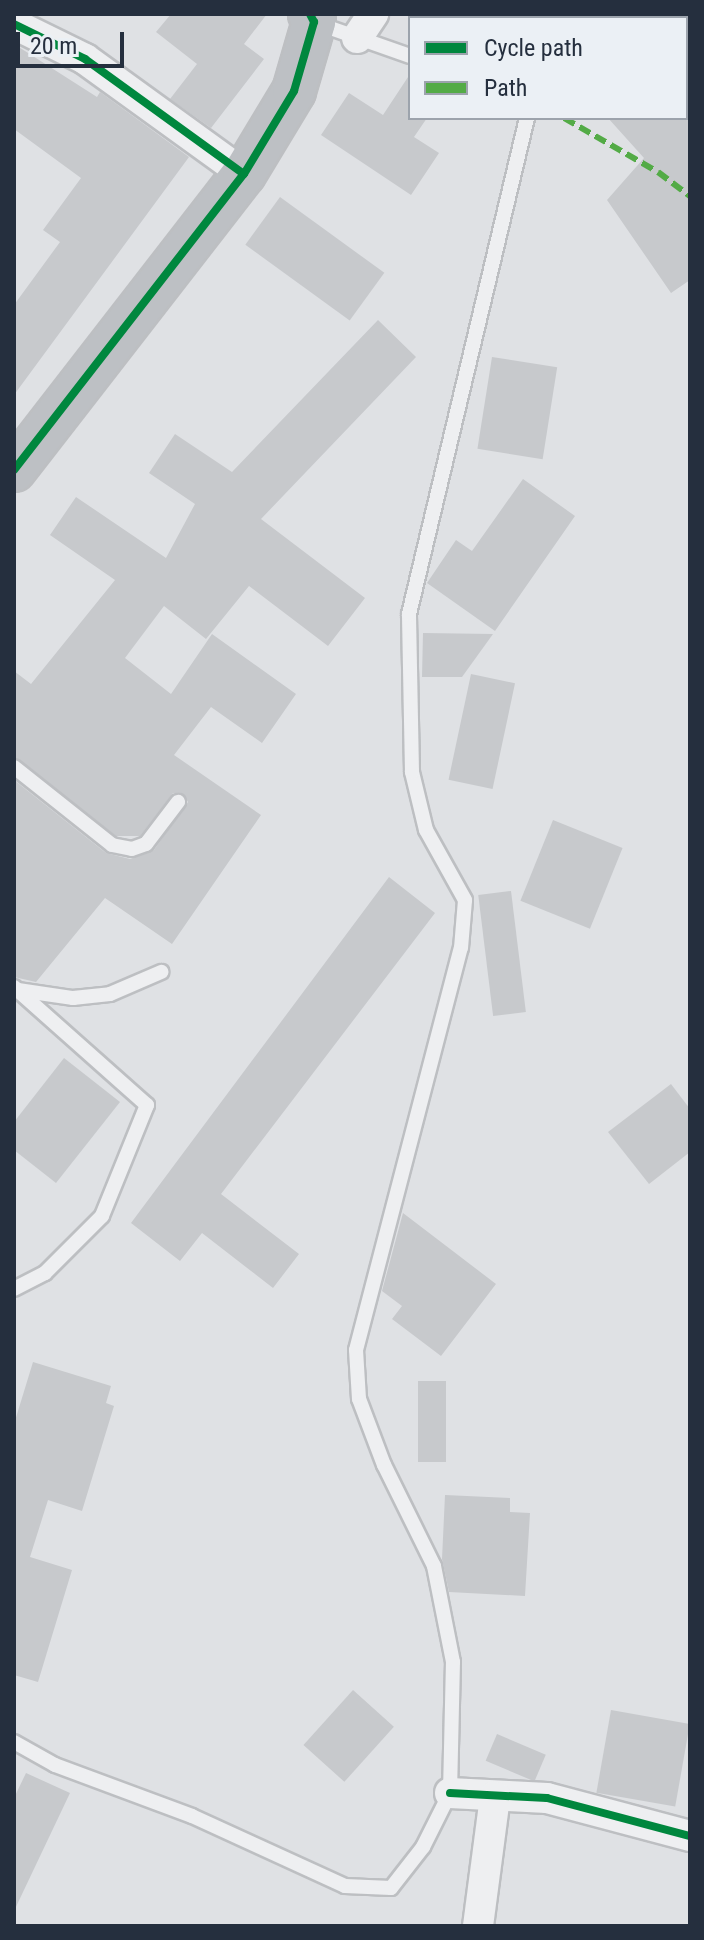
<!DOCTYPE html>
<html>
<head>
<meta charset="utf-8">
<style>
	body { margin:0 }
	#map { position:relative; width:704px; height:1940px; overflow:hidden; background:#dfe1e4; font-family:"Roboto Condensed",sans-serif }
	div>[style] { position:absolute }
	.building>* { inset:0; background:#c7c9cc; transform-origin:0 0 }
	.roads { filter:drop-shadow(2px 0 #bdbfc2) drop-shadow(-2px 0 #bdbfc2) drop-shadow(0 2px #bdbfc2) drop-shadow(0 -2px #bdbfc2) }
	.lane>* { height:14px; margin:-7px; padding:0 7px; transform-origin:7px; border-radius:7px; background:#eeeff1 }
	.street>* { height:30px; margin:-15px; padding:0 15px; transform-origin:15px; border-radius:15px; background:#eeeff1 }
	.secondary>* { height:42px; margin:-21px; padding:0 21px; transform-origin:21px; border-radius:21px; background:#bdc0c4 }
	.quiet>* { height:6px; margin-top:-3px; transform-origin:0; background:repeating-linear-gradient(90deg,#53ab46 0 12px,transparent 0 18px) }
	.cycleway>* { height:8px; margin:-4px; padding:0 4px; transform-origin:4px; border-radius:4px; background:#00873e }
	span { translate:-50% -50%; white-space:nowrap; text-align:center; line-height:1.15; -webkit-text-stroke:6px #ebf0f5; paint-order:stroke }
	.frame { position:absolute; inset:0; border:16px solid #252f3e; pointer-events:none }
	.legend { position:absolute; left:408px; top:16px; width:280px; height:104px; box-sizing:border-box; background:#ebf0f5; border:2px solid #9ca3ac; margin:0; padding:10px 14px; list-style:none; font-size:24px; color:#252f3e }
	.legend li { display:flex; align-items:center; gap:16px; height:40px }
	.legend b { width:40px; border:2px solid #9ca3ac }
	.scale { position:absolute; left:16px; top:32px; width:108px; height:36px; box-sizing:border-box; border:4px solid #252f3e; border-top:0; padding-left:10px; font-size:24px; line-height:28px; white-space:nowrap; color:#252f3e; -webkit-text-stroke:6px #ebf0f5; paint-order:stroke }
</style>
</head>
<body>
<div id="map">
	<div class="building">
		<i style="clip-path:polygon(171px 14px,267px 14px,244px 44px,264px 59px,211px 128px,170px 99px,197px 64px,156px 32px)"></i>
		<i style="clip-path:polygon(14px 44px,97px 97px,100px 92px,189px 157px,14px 395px,14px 305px,60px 242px,43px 230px,81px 178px,14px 129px)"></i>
		<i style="clip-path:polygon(410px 74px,410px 118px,427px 118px,414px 137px,439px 153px,411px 195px,321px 135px,349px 93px,383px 115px)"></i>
		<i style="clip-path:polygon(608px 118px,690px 118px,690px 280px,671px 293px,607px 200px,644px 158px)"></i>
		<i style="left:280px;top:197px;width:129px;height:59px;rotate:36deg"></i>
		<i style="clip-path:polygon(378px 320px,416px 357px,261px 519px,365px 598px,328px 646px,249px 586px,206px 639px,164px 606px,125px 658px,171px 694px,212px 634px,296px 694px,262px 743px,211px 707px,174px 755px,261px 815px,172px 944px,105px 898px,36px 982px,14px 977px,14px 780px,106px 853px,130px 859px,154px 850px,188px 802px,183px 794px,173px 793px,140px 836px,116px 836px,14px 757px,14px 671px,31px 684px,115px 580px,50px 535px,76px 497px,166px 558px,195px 504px,149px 473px,175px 434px,232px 472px)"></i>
		<i style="left:492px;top:357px;width:66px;height:93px;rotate:9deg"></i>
		<i style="clip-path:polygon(523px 479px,575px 516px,495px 631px,427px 583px,456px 540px,472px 551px)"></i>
		<i style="clip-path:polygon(423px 633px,493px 634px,462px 677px,422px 677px)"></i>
		<i style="left:471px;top:674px;width:45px;height:108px;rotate:12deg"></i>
		<i style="left:553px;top:820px;width:75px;height:87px;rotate:22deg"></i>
		<i style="clip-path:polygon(389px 877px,435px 913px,221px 1194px,299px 1254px,273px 1288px,202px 1233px,180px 1261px,131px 1223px)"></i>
		<i style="left:511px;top:891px;width:122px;height:33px;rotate:83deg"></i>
		<i style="clip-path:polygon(64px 1058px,120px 1102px,56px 1183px,14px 1150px,14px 1122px)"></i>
		<i style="clip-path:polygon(671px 1084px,690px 1109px,690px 1152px,649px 1184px,608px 1132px)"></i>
		<i style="clip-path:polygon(403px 1213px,496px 1284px,441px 1356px,392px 1319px,402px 1306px,382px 1291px)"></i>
		<i style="clip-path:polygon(33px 1362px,111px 1386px,106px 1403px,114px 1406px,82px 1511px,48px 1500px,30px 1557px,72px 1570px,38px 1682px,14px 1675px,14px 1424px)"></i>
		<i style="left:418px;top:1381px;width:28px;height:81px"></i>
		<i style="clip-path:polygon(445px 1495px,510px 1498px,510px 1512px,530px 1513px,525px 1596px,449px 1592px,442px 1559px)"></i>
		<i style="left:353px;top:1690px;width:55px;height:74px;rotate:42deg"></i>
		<i style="left:611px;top:1710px;width:80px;height:84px;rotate:10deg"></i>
		<i style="left:497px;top:1734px;width:53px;height:29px;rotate:23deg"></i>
		<i style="clip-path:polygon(26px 1773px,70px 1793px,14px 1911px,14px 1798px)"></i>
	</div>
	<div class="roads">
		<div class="lane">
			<i style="left:316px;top:23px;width:100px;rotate:19.3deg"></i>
			<i style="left:14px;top:767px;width:125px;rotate:38.5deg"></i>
			<i style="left:112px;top:845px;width:20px;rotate:11deg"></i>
			<i style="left:132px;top:849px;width:15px;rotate:-20deg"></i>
			<i style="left:146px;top:844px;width:53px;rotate:-52.7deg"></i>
			<i style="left:14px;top:987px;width:178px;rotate:41.6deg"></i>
			<i style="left:147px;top:1105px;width:120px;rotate:112.1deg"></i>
			<i style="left:102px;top:1216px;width:81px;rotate:135deg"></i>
			<i style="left:45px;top:1273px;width:35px;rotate:153deg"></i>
			<i style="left:18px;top:990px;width:56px;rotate:8.3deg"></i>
			<i style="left:73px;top:998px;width:37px;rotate:-6deg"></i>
			<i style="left:110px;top:994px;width:56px;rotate:-23.3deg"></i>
			<i style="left:14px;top:1742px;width:47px;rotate:29.3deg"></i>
			<i style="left:55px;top:1765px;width:146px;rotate:20.4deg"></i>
			<i style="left:192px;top:1816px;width:168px;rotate:24.6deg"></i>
			<i style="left:345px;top:1886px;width:46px;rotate:2.5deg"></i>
			<i style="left:391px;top:1888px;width:52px;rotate:-52deg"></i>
			<i style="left:423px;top:1847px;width:60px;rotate:-63.4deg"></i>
			<i style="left:450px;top:1793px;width:131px;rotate:-88.7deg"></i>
			<i style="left:453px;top:1662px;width:98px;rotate:-101.2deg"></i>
			<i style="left:434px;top:1566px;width:113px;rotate:-116.3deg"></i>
			<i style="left:384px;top:1465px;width:71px;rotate:-110.7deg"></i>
			<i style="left:359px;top:1399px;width:49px;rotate:-93.5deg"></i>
			<i style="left:356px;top:1350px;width:415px;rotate:-75.4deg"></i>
			<i style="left:461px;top:948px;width:48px;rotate:-85.2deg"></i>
			<i style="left:465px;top:900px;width:80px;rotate:-119.1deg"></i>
			<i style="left:426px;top:830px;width:60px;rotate:-103.6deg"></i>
			<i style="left:412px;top:772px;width:158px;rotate:-91.1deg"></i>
			<i style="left:409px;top:614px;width:510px;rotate:-76.62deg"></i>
		</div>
		<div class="street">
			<i style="left:14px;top:24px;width:79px;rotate:26.2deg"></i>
			<i style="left:85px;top:59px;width:196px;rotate:35.9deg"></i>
			<i style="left:357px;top:38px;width:29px;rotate:-56deg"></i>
			<i style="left:450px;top:1793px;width:97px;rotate:3deg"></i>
			<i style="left:547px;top:1798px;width:148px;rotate:14.9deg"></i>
			<i style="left:478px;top:1926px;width:131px;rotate:-82.5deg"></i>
		</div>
		<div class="secondary">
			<i style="left:14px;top:470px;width:375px;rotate:-52.2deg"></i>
			<i style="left:244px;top:174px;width:97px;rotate:-58.9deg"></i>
			<i style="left:294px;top:91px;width:72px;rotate:-73.8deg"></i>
			<i style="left:314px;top:22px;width:9px;rotate:-117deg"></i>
		</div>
	</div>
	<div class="quiet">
		<i style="left:564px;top:118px;width:108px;rotate:29.9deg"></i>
		<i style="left:658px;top:172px;width:40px;rotate:37deg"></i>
	</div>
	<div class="cycleway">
		<i style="left:14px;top:24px;width:79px;rotate:26.2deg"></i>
		<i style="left:85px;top:59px;width:196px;rotate:35.9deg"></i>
		<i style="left:14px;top:470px;width:375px;rotate:-52.2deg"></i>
		<i style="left:244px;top:174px;width:97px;rotate:-58.9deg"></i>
		<i style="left:294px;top:91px;width:72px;rotate:-73.8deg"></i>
		<i style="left:314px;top:22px;width:9px;rotate:-117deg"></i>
		<i style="left:450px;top:1793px;width:97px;rotate:3deg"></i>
		<i style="left:547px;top:1798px;width:148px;rotate:14.9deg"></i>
	</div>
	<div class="frame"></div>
	<ul class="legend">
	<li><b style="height:10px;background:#00873e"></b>Cycle path</li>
	<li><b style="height:10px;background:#53ab46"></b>Path</li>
	</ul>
	<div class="scale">20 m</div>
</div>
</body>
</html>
